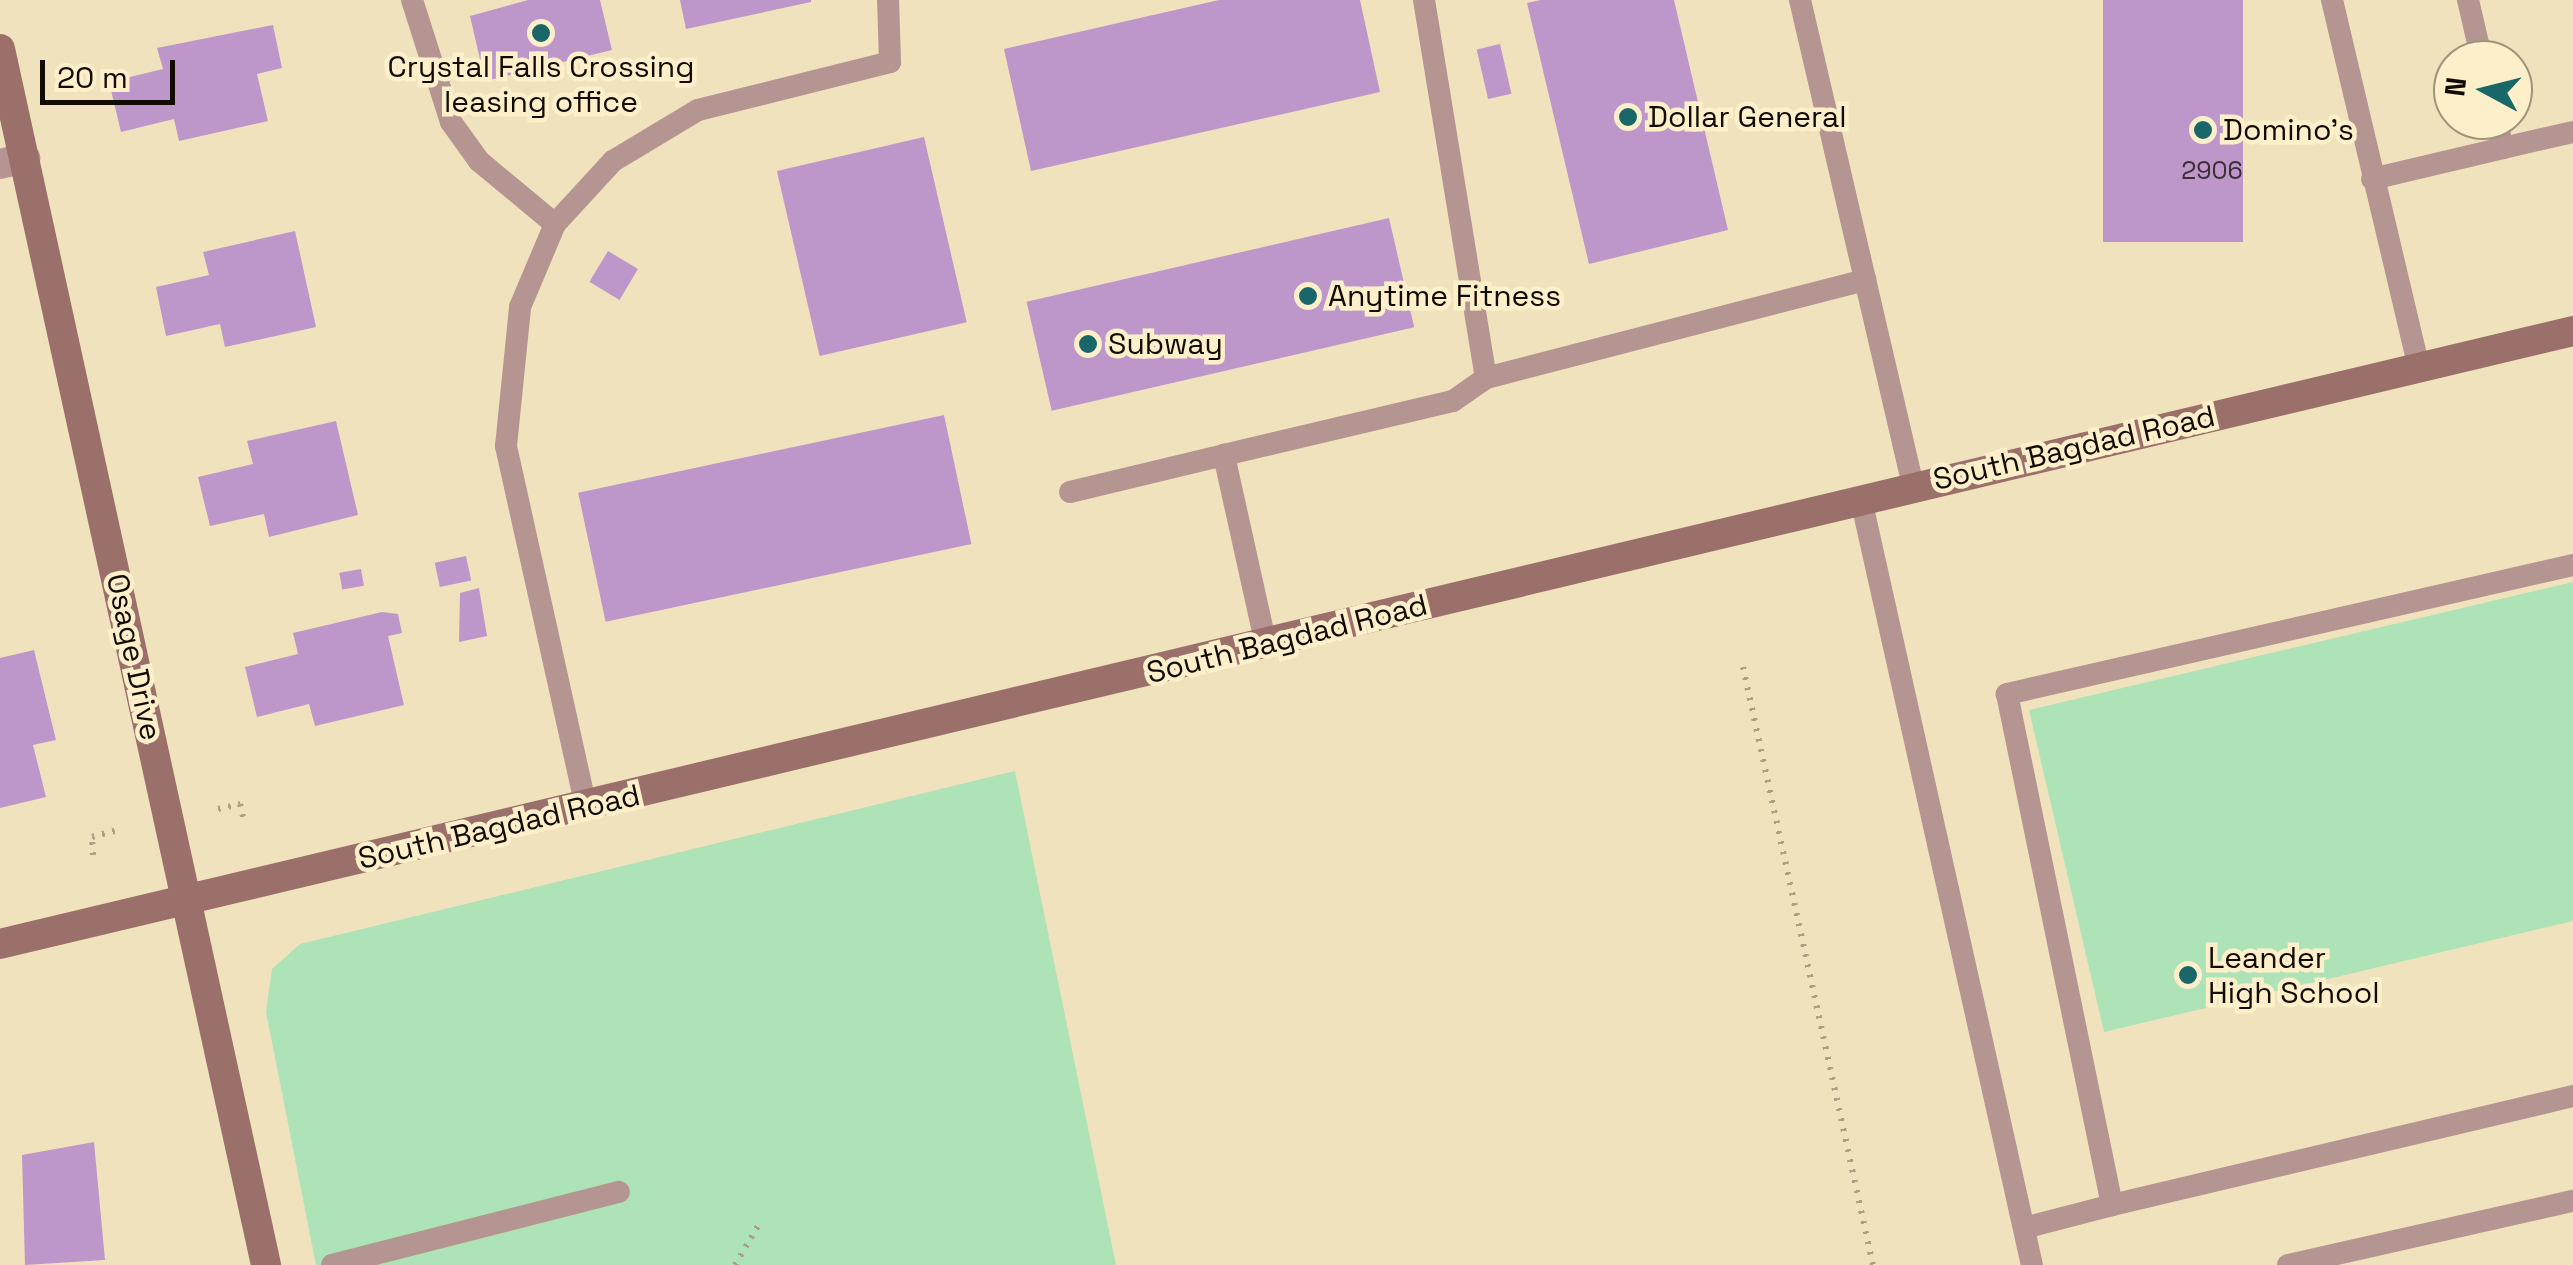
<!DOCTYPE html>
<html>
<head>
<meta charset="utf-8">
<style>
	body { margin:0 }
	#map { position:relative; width:2573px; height:1265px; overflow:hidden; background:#f1e2be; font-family:"Space Grotesk",sans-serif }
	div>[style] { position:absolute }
	.green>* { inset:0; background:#ade3b7 }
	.building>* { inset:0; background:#bd97ca; transform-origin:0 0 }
	.path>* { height:6px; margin-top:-3px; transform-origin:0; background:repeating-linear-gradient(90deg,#aca084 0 2.5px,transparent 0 10.5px) }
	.lane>* { height:22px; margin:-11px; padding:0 11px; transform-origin:11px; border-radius:11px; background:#b49591 }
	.street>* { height:30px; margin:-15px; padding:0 15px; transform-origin:15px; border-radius:15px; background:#b49591 }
	.secondary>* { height:30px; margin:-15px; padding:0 15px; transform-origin:15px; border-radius:15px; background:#9b6f6a }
	.dots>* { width:28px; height:28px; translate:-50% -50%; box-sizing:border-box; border:5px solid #feefcb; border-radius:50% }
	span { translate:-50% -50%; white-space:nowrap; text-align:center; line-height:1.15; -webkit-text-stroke:9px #feefcb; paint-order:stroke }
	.number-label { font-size:25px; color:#3c2e34 }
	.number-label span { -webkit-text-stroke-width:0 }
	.poi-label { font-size:30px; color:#110b02 }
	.left { translate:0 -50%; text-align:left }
	.street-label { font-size:30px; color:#110b02 }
	.north { position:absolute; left:2433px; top:40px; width:100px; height:100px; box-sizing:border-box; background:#feefcb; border:2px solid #9f947b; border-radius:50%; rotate:277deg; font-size:28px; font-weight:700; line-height:40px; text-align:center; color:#110b02 }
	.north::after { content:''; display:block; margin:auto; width:35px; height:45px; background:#1a676a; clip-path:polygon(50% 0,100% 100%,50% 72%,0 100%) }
	.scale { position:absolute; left:40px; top:60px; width:135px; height:45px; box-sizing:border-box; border:5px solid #110b02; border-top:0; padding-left:12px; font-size:30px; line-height:35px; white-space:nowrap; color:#110b02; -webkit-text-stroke:8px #feefcb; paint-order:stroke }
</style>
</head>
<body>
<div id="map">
	<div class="green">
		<i style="clip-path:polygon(2573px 582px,2573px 921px,2104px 1032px,2029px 710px)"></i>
		<i style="clip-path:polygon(1015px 771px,1116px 1265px,316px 1265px,266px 1012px,272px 969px,300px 944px)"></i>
	</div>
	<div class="building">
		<i style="clip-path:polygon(528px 0,600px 0,612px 50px,485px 81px,470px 16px)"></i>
		<i style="clip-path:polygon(680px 0,811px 0,811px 2px,686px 29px)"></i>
		<i style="clip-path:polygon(1219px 0,1360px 0,1380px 92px,1031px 171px,1004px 49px)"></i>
		<i style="clip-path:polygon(1541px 0,1674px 0,1728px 230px,1589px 264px,1527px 3px)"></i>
		<i style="left:2103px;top:0;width:140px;height:242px"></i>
		<i style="clip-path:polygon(273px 25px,282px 68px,257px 74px,268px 121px,179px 141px,174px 119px,121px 132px,109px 82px,163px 69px,157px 48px)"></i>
		<i style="left:1500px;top:44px;width:51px;height:24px;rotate:77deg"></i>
		<i style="left:924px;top:137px;width:190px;height:151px;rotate:77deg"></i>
		<i style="left:1389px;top:218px;width:112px;height:372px;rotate:77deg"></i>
		<i style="clip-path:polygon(295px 231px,316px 327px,225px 347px,220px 324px,166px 336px,156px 287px,209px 275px,203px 252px)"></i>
		<i style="left:608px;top:251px;width:35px;height:36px;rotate:31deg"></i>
		<i style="left:944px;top:415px;width:132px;height:374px;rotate:78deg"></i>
		<i style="clip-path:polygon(336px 421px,358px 515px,269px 537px,264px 514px,210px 526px,198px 477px,253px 464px,247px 441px)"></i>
		<i style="left:466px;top:556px;width:25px;height:32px;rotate:78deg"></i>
		<i style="left:361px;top:569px;width:17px;height:22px;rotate:80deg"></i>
		<i style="clip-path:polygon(479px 588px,487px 636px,459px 642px,460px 593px)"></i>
		<i style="clip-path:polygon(382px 612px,398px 614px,402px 633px,388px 636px,404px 705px,315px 726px,309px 704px,257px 717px,245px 667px,298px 654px,293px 633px)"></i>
		<i style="clip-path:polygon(34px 650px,56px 740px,33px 745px,46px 797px,0 808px,0 658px)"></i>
		<i style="clip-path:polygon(94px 1142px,105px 1260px,25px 1265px,22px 1155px)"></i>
	</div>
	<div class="path">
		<i style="left:1743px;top:667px;width:612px;rotate:77.74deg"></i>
		<i style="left:218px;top:809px;width:23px;rotate:-13deg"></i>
		<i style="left:240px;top:804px;width:18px;rotate:77deg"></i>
		<i style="left:93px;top:855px;width:18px;rotate:-93deg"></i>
		<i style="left:92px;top:837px;width:28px;rotate:-15deg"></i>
		<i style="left:735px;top:1265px;width:51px;rotate:-59.4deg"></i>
	</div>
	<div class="lane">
		<i style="left:412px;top:0;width:128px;rotate:72.3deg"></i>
		<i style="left:451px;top:122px;width:48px;rotate:54.3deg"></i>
		<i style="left:479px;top:161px;width:99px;rotate:39.7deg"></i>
		<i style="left:1424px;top:0;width:383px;rotate:80.7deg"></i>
		<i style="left:1800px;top:0;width:499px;rotate:76.9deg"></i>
		<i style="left:2332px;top:0;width:378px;rotate:76.7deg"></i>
		<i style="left:2468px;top:0;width:62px;rotate:76.9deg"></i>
		<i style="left:2503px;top:148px;width:72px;rotate:-12.9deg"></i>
		<i style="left:2372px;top:179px;width:135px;rotate:-13.3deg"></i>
		<i style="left:2503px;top:148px;width:29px;rotate:-104deg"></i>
		<i style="left:1070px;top:492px;width:158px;rotate:-13.5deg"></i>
		<i style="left:1861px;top:499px;width:785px;rotate:77.42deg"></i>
		<i style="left:2573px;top:565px;width:581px;rotate:167.16deg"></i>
		<i style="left:2007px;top:694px;width:522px;rotate:78.39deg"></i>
		<i style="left:2112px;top:1205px;width:474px;rotate:-13.3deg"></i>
		<i style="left:1266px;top:645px;width:195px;rotate:-102.5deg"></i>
		<i style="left:1224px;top:455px;width:235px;rotate:-13.3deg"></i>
		<i style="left:1453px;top:401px;width:40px;rotate:-34.9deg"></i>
		<i style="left:1486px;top:378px;width:392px;rotate:-14.5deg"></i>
		<i style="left:586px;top:807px;width:370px;rotate:-102.5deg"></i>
		<i style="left:506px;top:446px;width:140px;rotate:-84.2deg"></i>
		<i style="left:520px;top:307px;width:90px;rotate:-67.1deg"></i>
		<i style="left:555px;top:224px;width:86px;rotate:-47.4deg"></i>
		<i style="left:613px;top:161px;width:99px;rotate:-31deg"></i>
		<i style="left:698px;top:110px;width:198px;rotate:-14deg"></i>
		<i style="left:890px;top:62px;width:62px;rotate:-91.8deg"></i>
		<i style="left:2024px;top:1228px;width:91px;rotate:-14.6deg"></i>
		<i style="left:332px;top:1265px;width:296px;rotate:-14.3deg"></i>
		<i style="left:2288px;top:1265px;width:292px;rotate:-12.7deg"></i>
	</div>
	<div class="street">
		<i style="left:0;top:164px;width:26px;rotate:-13deg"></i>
	</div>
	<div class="secondary">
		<i style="left:0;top:49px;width:1245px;rotate:77.66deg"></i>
		<i style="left:0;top:944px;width:2645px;rotate:-13.4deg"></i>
	</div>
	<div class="dots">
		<i style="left:541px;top:33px;background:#1a676a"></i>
		<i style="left:1628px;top:117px;background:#1a676a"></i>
		<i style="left:2203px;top:130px;background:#1a676a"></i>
		<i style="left:1308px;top:296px;background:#1a676a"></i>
		<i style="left:1088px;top:344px;background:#1a676a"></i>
		<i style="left:2188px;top:975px;background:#1a676a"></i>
	</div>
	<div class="number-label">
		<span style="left:2212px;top:170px">2906</span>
	</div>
	<div class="poi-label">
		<span style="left:541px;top:84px">Crystal Falls Crossing<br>leasing office</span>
		<span class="left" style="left:1648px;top:117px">Dollar General</span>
		<span class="left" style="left:2223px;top:130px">Domino's</span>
		<span class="left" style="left:1328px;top:296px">Anytime Fitness</span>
		<span class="left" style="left:1108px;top:344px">Subway</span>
		<span class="left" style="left:2208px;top:975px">Leander<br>High School</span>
	</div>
	<div class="street-label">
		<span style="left:2074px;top:448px;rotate:-13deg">South Bagdad Road</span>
		<span style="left:1287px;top:639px;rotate:-14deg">South Bagdad Road</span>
		<span style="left:134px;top:657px;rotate:78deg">Osage Drive</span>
		<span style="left:499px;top:827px;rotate:-13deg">South Bagdad Road</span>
	</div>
	<div class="north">N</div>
	<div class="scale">20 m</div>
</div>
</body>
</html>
